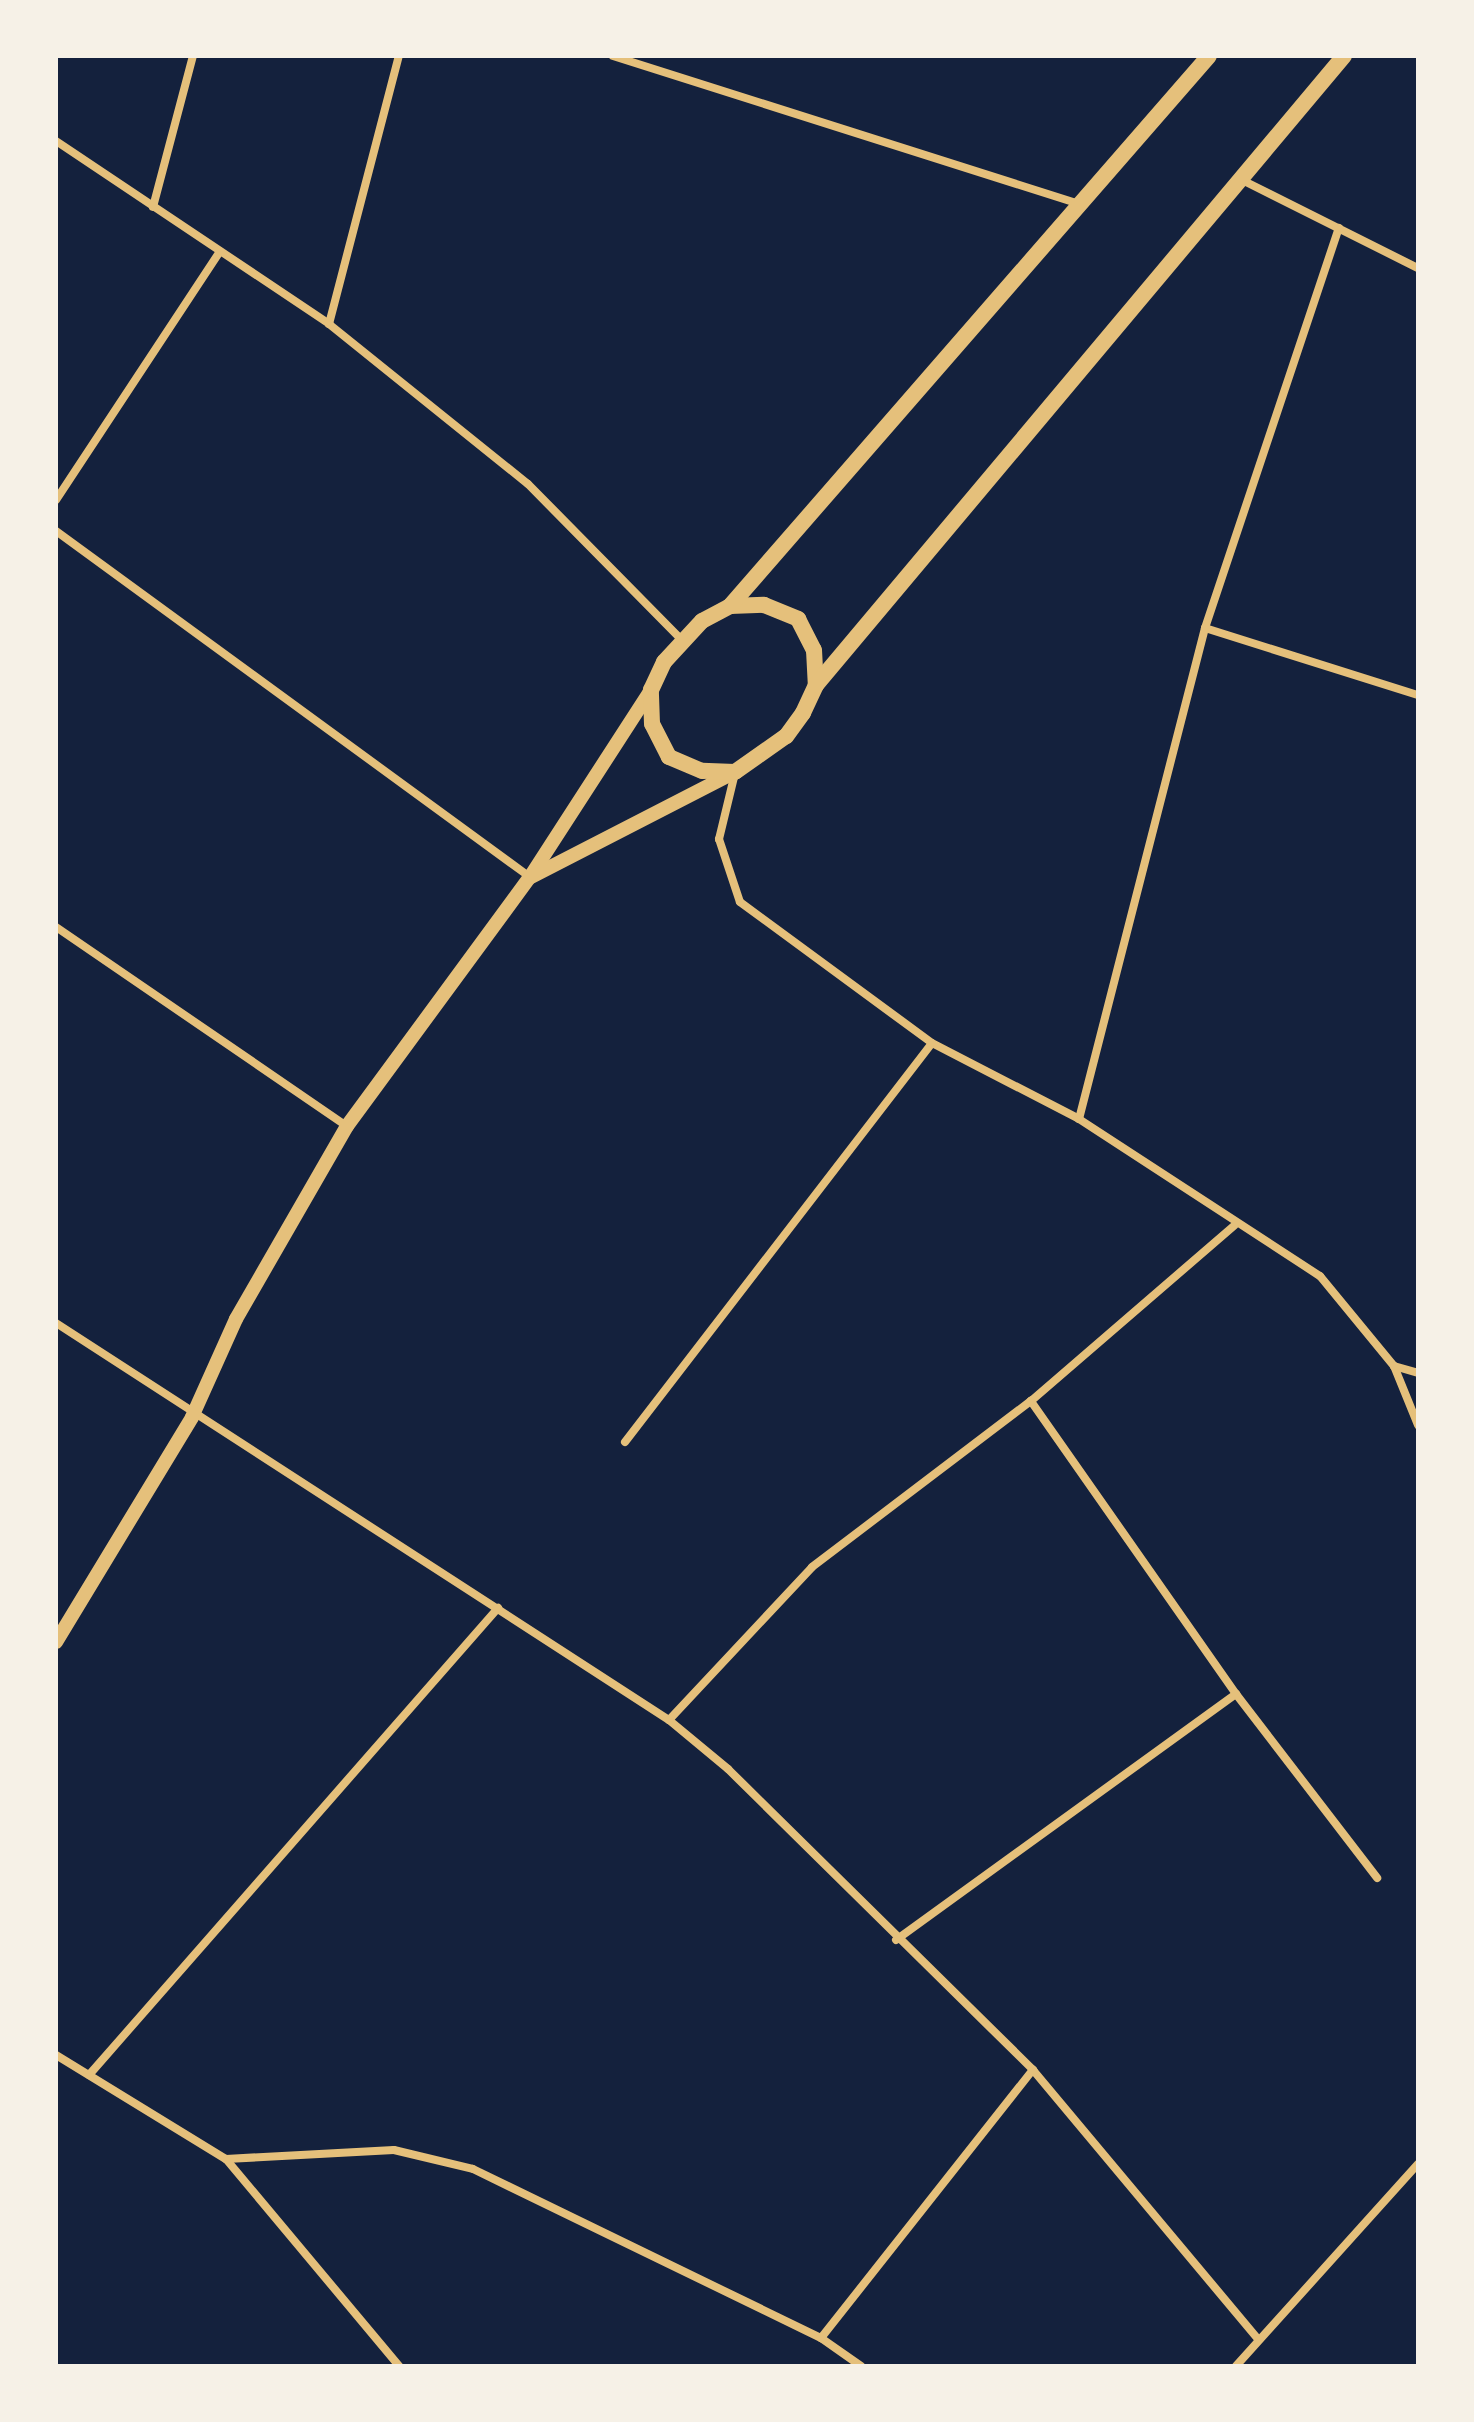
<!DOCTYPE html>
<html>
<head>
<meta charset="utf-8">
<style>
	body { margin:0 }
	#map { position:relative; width:1474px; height:2422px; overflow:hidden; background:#14213d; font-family:"Sofia Sans Condensed",sans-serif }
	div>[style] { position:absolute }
	.minor>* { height:8px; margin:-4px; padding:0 4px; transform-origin:4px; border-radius:4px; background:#e5c07b }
	.tertiary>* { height:14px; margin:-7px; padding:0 7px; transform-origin:7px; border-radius:7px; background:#e5c07b }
	.secondary>* { height:16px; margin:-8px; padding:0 8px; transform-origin:8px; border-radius:8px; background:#e5c07b }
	span { translate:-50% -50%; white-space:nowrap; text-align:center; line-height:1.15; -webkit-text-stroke:6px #f6f1e7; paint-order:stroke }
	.frame { position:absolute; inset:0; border:58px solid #f6f1e7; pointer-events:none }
</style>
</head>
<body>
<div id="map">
	<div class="minor">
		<i style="left:613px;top:56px;width:486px;rotate:17.6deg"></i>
		<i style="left:56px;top:141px;width:329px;rotate:33.8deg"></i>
		<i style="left:329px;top:324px;width:255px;rotate:38.8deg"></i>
		<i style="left:528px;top:484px;width:218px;rotate:45.4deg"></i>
		<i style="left:1240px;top:179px;width:199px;rotate:26.6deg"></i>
		<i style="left:153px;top:207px;width:156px;rotate:-75.2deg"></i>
		<i style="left:329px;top:324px;width:277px;rotate:-75.4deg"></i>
		<i style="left:56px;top:500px;width:298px;rotate:-56.6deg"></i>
		<i style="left:56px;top:531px;width:587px;rotate:36.13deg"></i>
		<i style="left:1205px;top:628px;width:223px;rotate:17.5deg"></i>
		<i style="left:735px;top:773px;width:68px;rotate:103.6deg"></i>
		<i style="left:719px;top:839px;width:66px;rotate:71.6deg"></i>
		<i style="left:740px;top:902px;width:238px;rotate:36.3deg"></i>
		<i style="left:932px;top:1043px;width:165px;rotate:27.3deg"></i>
		<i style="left:1079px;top:1119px;width:288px;rotate:33.1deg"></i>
		<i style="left:1320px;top:1276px;width:117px;rotate:50.6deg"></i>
		<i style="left:1394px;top:1366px;width:64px;rotate:67.9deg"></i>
		<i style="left:56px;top:927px;width:353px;rotate:34.4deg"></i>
		<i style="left:1079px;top:1119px;width:507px;rotate:-75.61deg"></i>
		<i style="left:1205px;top:628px;width:422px;rotate:-71.5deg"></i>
		<i style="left:56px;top:1323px;width:730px;rotate:32.93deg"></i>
		<i style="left:669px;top:1720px;width:77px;rotate:39.7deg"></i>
		<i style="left:728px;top:1769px;width:429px;rotate:44.6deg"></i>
		<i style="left:1033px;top:2070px;width:351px;rotate:50.1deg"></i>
		<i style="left:1394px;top:1366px;width:25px;rotate:16deg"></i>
		<i style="left:625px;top:1442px;width:503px;rotate:-52.42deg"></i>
		<i style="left:1236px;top:1694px;width:232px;rotate:52.5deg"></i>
		<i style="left:669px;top:1720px;width:209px;rotate:-46.9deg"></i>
		<i style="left:812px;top:1567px;width:275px;rotate:-37.2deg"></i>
		<i style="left:896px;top:1940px;width:420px;rotate:-35.9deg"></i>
		<i style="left:1236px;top:1694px;width:358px;rotate:-125deg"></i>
		<i style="left:1031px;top:1401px;width:269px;rotate:-40.8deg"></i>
		<i style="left:56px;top:2055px;width:199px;rotate:31.5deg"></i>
		<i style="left:226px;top:2159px;width:168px;rotate:-3.1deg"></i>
		<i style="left:394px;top:2150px;width:81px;rotate:13.5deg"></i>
		<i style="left:473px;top:2169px;width:387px;rotate:25.9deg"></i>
		<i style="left:821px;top:2338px;width:49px;rotate:35deg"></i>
		<i style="left:89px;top:2075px;width:621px;rotate:-48.79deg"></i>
		<i style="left:226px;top:2159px;width:270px;rotate:50.1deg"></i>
		<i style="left:821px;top:2338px;width:342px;rotate:-51.7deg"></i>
		<i style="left:1236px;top:2366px;width:272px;rotate:-48deg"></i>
	</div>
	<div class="tertiary">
		<i style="left:531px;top:877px;width:229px;rotate:-27.2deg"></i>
		<i style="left:56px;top:1642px;width:263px;rotate:-58.8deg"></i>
		<i style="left:192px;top:1417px;width:107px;rotate:-65.8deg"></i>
		<i style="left:236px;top:1319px;width:223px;rotate:-60.1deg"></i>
		<i style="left:347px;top:1126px;width:309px;rotate:-53.7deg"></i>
		<i style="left:530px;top:877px;width:223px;rotate:-57.1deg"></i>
	</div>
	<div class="secondary">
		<i style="left:764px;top:605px;width:37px;rotate:22deg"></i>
		<i style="left:798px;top:619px;width:35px;rotate:63deg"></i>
		<i style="left:814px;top:650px;width:35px;rotate:87deg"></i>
		<i style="left:816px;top:685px;width:31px;rotate:115deg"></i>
		<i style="left:803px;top:713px;width:29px;rotate:126deg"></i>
		<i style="left:786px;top:736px;width:62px;rotate:144.8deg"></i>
		<i style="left:735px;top:772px;width:33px;rotate:-178deg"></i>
		<i style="left:702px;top:771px;width:36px;rotate:-157deg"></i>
		<i style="left:669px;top:757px;width:37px;rotate:-117deg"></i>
		<i style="left:652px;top:724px;width:34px;rotate:-92deg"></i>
		<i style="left:651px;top:690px;width:31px;rotate:-65deg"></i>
		<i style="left:664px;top:662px;width:56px;rotate:-47.2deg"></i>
		<i style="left:702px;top:621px;width:32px;rotate:-28deg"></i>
		<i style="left:730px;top:606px;width:34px;rotate:-2deg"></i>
		<i style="left:730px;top:606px;width:729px;rotate:-48.95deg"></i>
		<i style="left:816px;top:685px;width:821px;rotate:-49.99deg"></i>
	</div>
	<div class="frame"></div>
</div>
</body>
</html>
